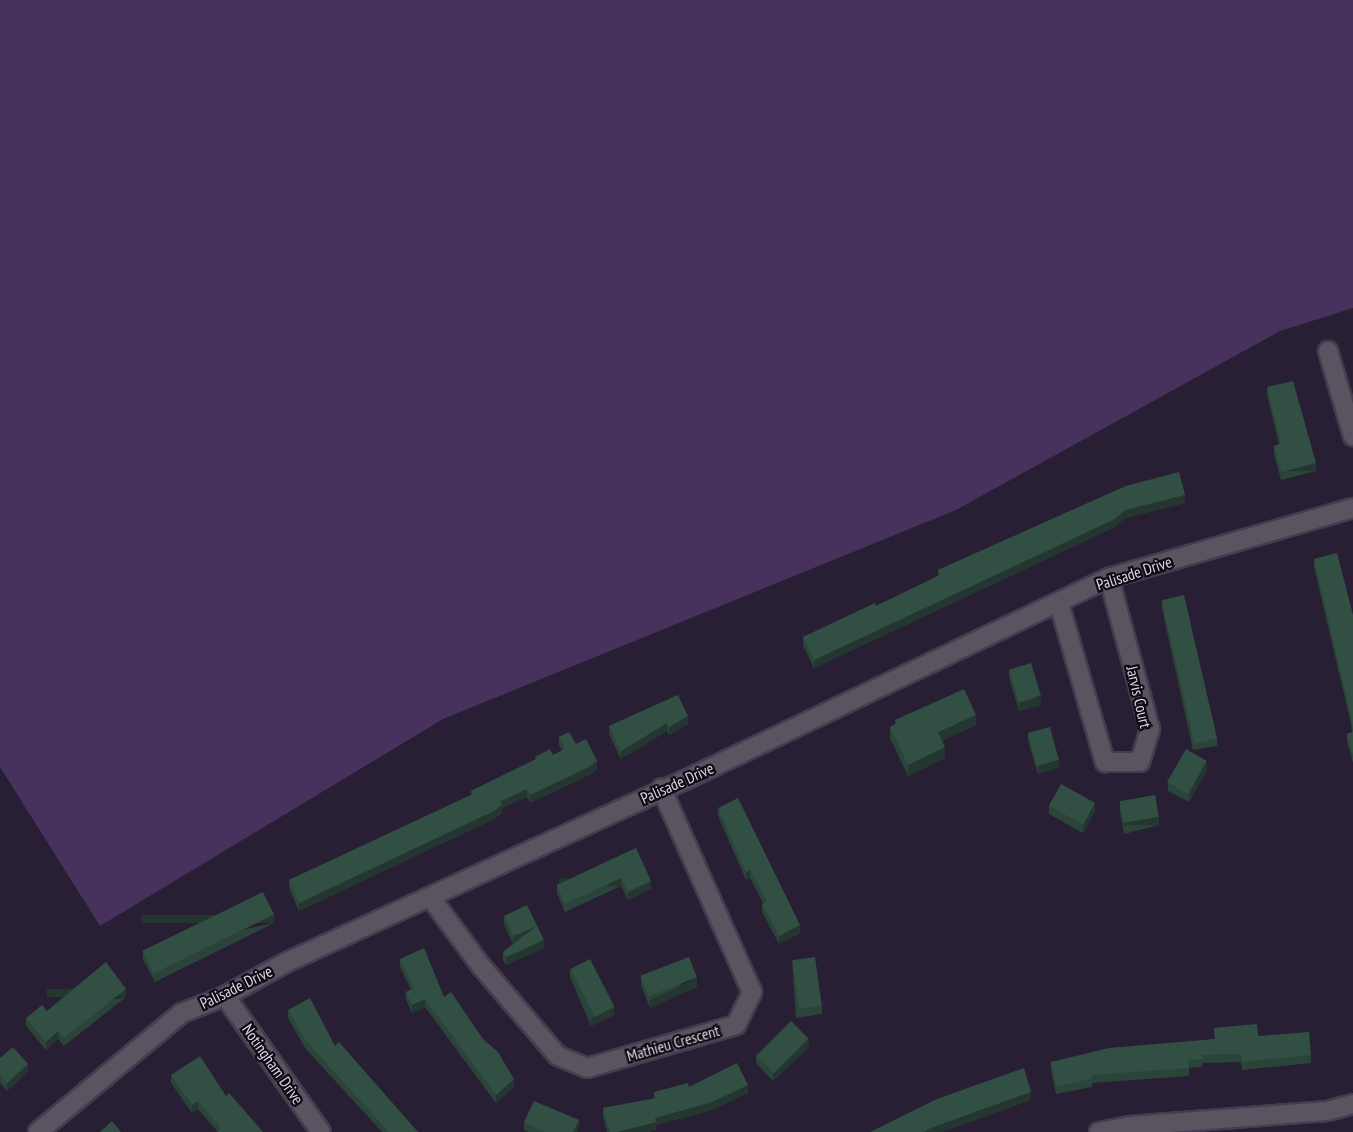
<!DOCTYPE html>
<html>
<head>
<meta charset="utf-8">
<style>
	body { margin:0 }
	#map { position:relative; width:1353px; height:1132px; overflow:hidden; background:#291f34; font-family:"PT Sans Narrow",sans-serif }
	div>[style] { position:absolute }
	.green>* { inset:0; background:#46325c }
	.roads { filter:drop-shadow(2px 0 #463c50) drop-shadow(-2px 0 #463c50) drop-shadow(0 2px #463c50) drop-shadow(0 -2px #463c50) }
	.street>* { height:18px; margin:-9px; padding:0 9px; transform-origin:9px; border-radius:9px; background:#59545f }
	.wall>* { inset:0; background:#2b443a }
	.shaded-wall>* { inset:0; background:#233730; transform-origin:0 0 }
	.building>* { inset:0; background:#324f44; transform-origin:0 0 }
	span { translate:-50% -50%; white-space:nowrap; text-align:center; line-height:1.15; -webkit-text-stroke:4.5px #0f0b14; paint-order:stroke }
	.street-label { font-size:16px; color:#ddd7e5 }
</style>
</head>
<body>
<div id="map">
	<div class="green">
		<i style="clip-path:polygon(0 0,1353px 0,1353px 308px,1280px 331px,956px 510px,443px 719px,100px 926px,0 767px)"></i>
	</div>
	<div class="roads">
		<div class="street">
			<i style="left:1328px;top:351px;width:89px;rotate:73.6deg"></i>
			<i style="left:1059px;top:603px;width:166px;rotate:73.9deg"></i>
			<i style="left:1105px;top:762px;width:35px"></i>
			<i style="left:1140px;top:762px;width:34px;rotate:-73deg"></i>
			<i style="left:1150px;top:729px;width:156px;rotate:-105.2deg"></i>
			<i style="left:431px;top:898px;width:84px;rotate:53.7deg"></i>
			<i style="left:481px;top:966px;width:118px;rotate:49.5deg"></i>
			<i style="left:558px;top:1056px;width:31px;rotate:22deg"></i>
			<i style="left:587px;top:1068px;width:155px;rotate:-16.1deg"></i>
			<i style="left:736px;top:1025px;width:37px;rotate:-64deg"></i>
			<i style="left:752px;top:992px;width:223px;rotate:-114deg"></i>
			<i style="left:225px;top:996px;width:166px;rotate:54.8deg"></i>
			<i style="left:38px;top:1132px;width:187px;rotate:-39.6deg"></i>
			<i style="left:182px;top:1013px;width:46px;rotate:-21.6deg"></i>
			<i style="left:225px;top:996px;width:68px;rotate:-28.8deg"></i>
			<i style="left:285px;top:963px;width:440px;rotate:-24.6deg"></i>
			<i style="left:685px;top:780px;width:470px;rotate:-25.5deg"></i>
			<i style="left:1109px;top:578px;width:254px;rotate:-16deg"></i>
			<i style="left:1099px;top:1132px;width:31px;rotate:-11deg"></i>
			<i style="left:1129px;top:1126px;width:199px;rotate:-4.3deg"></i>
			<i style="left:1327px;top:1111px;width:27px;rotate:-15deg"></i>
		</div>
	</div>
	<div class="wall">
		<i style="clip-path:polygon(1267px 387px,1316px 471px,1281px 480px,1274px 454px,1274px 446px,1279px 444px,1267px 395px)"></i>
		<i style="clip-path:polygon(1126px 486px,1185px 503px,1125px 518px,1115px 527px,814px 668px,803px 645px,803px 637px,876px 606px,938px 576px,938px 570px)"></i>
		<i style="clip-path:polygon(1314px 559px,1353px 615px,1353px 763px,1347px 742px,1347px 734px,1352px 732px,1351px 724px,1314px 567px)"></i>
		<i style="clip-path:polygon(1162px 601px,1217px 738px,1217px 746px,1193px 750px,1162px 609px)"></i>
		<i style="clip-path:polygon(1009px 669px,1041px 705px,1019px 711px,1009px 677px)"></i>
		<i style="clip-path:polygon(678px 695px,688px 724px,669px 735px,667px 731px,621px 759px,609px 734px,609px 726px)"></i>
		<i style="clip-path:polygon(895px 720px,976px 725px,942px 741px,945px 758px,908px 776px,890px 738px,890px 727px,895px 725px)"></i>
		<i style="clip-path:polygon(1028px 733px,1059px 768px,1038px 774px,1028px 741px)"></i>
		<i style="clip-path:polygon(559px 737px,576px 744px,597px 769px,589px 775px,530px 803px,527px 797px,502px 808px,502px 813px,494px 819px,299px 911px,289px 888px,289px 880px,471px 795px,471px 791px,535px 760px,535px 757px,553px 755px,562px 751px,559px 745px)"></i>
		<i style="clip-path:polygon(1207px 769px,1189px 802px,1168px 791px,1168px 783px)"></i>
		<i style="clip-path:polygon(1120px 804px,1159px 825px,1124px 834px,1120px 812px)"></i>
		<i style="clip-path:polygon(1049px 806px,1095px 811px,1083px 833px,1049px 814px)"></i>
		<i style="clip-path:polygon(718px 808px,800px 933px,779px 944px,762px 912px,762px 904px,763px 903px,750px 878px,746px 880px,718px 816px)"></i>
		<i style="clip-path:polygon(636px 848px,651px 889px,628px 900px,621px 886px,565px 912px,557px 893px,557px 885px)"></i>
		<i style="clip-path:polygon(504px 916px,544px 948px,506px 965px,503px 960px,503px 952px,513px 944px,504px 924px)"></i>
		<i style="clip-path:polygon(274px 923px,155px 982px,143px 959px,143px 951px)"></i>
		<i style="clip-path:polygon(400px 959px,444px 997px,514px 1087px,496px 1103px,425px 1007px,412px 1013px,406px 1000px,406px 992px,411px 990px,400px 967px)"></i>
		<i style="clip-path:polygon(792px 960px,822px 1006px,822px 1014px,796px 1018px)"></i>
		<i style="clip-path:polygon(570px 969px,614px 1015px,591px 1026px,570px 977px)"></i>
		<i style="clip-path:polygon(641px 977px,697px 987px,650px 1008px,641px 985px)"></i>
		<i style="clip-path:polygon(126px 997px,64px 1046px,58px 1039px,46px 1050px,26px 1026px,26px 1018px,47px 1011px)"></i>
		<i style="clip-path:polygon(288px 1010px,335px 1046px,418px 1132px,382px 1132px,305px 1048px,288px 1018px)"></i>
		<i style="clip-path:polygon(1214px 1028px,1258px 1036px,1311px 1055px,1311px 1063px,1242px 1070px,1241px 1062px,1202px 1063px,1202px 1067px,1189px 1068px,1189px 1076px,1092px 1083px,1092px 1087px,1056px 1094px,1051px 1070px,1051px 1062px,1215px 1039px)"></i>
		<i style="clip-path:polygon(809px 1047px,773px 1081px,756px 1063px,756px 1055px)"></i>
		<i style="clip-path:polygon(0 1058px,28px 1072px,7px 1091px,0 1083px)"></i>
		<i style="clip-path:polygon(171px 1075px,226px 1096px,263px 1132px,217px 1131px,198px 1109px,192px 1113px,171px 1083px)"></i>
		<i style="clip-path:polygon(689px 1087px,748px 1093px,712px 1110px,656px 1125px,656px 1130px,648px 1132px,607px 1132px,603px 1116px,603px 1108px,654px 1099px,654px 1092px)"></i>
		<i style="clip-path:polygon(524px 1122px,579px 1128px,577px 1132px,528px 1132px,524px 1130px)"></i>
	</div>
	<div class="shaded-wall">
		<i style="left:1316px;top:463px;width:8px;height:36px;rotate:90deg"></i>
		<i style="clip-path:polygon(1185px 495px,1185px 503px,1125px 518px,1115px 527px,814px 668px,814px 660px,1125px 510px)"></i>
		<i style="clip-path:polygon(1041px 696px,1041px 705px,1019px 711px,1019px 703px)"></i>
		<i style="clip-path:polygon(976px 715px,976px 725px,938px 743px,938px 732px)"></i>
		<i style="clip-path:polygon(688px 716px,688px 724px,669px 735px,669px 727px)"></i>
		<i style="clip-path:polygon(667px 723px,667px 731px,621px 759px,621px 751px)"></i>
		<i style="clip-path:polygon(945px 747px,945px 758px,908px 776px,908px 765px)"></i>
		<i style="clip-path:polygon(1059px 760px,1059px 768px,1038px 774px,1038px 766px)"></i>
		<i style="clip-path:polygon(597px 761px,597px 769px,589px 775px,530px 803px,530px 795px)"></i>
		<i style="clip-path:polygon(1207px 761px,1207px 769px,1189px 802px,1189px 794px)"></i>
		<i style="clip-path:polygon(527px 789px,527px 797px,502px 808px,502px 813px,494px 819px,299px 911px,299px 903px)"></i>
		<i style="clip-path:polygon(1095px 803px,1095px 811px,1083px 833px,1083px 825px)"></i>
		<i style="left:1159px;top:817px;width:8px;height:36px;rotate:90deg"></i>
		<i style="clip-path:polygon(750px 870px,750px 878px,746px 880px,746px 872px)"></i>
		<i style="left:621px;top:878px;width:8px;height:62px;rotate:90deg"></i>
		<i style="clip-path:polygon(651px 881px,651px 889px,628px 900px,628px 892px)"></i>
		<i style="left:274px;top:915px;width:8px;height:133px;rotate:90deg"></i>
		<i style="clip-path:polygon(800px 925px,800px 933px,779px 944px,779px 936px)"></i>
		<i style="clip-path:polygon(535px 927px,513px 944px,513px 936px)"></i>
		<i style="clip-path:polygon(544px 940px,544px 948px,506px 965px,506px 957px)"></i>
		<i style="clip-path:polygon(697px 978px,697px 987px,650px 1008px,650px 1000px)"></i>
		<i style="left:126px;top:989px;width:8px;height:79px;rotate:90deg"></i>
		<i style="clip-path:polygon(425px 999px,425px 1007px,412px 1013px,412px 1005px)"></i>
		<i style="clip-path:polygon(614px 1007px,614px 1015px,591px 1026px,591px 1018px)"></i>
		<i style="clip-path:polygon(58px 1031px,58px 1039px,46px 1050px,46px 1042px)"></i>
		<i style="clip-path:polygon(809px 1039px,809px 1047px,773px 1081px,773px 1073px)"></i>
		<i style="clip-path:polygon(28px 1064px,28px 1072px,7px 1091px,7px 1083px)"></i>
		<i style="clip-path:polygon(514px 1079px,514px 1087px,496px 1103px,496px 1095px)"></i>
		<i style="clip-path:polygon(748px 1085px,748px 1093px,712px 1110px,656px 1125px,656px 1130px,648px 1132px,617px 1132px)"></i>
		<i style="clip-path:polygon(1031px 1092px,1031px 1100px,943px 1132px,924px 1132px,931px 1128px)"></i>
		<i style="clip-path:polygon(198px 1101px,198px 1109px,192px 1113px,192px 1105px)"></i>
		<i style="clip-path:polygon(579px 1120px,579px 1128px,577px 1132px,573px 1132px)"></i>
	</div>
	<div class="building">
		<i style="clip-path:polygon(1293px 381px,1316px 463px,1281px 472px,1274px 446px,1281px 444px,1267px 387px)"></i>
		<i style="clip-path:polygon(1179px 472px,1185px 495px,1125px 510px,1115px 519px,814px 660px,803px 637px,875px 603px,876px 606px,940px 575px,938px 570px,1126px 486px)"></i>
		<i style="clip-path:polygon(1337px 553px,1353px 615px,1353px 730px,1351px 716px,1314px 559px)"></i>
		<i style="left:1184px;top:595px;width:147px;height:23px;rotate:77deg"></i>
		<i style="left:1031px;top:663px;width:34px;height:23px;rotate:73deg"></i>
		<i style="clip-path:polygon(964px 689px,976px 715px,938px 732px,945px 747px,908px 765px,890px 727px,897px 723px,895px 720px)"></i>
		<i style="clip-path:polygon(678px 695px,688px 716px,669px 727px,667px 723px,621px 751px,609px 726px)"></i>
		<i style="left:1050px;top:727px;width:34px;height:23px;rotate:75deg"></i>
		<i style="clip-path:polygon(569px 732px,576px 744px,586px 739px,597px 761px,589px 767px,530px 795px,527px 789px,500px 801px,502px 805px,494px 811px,299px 903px,289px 880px,473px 794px,471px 791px,536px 759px,535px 757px,550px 749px,553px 755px,565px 749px,559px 737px)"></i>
		<i style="clip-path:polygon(1353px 732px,1353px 755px,1347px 734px)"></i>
		<i style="left:1186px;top:749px;width:24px;height:38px;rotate:30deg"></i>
		<i style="left:1061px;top:784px;width:39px;height:25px;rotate:29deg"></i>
		<i style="left:1155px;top:795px;width:22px;height:36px;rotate:80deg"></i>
		<i style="clip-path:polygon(738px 798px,800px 925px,779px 936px,762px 904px,767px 902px,750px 870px,746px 872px,718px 808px)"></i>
		<i style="clip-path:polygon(636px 848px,651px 881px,628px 892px,621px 878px,565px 904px,557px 885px)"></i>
		<i style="left:263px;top:892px;width:25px;height:134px;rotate:64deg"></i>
		<i style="clip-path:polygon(527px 905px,544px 940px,506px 957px,503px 952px,535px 927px,513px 936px,504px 916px)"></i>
		<i style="clip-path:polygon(424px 948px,444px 997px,451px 992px,483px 1039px,498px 1052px,514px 1079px,496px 1095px,425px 999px,412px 1005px,406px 992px,414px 988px,400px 959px)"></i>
		<i style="left:689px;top:957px;width:22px;height:52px;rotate:69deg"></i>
		<i style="left:815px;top:957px;width:49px;height:23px;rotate:82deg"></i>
		<i style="left:590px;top:959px;width:54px;height:22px;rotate:63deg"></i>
		<i style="clip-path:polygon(106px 962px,126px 989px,64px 1038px,58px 1031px,46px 1042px,26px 1018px,42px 1005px,47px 1011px)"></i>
		<i style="clip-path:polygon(310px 998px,335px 1046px,339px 1042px,418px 1132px,389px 1132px,305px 1040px,288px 1010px)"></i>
		<i style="left:791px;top:1021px;width:25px;height:49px;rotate:45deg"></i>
		<i style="clip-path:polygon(1257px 1024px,1258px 1036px,1309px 1032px,1311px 1055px,1242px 1062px,1241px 1054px,1202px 1055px,1202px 1059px,1188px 1060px,1189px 1068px,1091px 1075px,1092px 1079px,1056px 1086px,1051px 1062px,1109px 1048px,1215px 1039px,1214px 1028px)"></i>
		<i style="clip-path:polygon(13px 1047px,28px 1064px,7px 1083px,0 1075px,0 1058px)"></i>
		<i style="clip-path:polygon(200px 1056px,226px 1096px,229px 1093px,263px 1132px,217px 1132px,221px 1128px,198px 1101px,192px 1105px,171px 1075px)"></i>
		<i style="clip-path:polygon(737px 1063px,748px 1085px,712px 1102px,655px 1118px,656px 1122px,617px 1132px,610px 1132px,603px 1108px,656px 1098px,654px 1092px,688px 1083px,689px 1087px)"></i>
		<i style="clip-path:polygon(1024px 1068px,1031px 1092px,931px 1128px,924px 1132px,870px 1132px,937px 1099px)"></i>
		<i style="clip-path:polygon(534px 1101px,579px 1120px,573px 1132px,544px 1132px,524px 1122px)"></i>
		<i style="clip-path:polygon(112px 1121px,121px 1132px,100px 1132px)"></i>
	</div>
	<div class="street-label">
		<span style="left:1134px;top:573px;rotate:-18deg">Palisade Drive</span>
		<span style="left:1139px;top:697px;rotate:77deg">Jarvis Court</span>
		<span style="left:677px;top:783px;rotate:-24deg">Palisade Drive</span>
		<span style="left:236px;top:987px;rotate:-26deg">Palisade Drive</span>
		<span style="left:673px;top:1043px;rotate:-16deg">Mathieu Crescent</span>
		<span style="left:273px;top:1064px;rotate:55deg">Notingham Drive</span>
	</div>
</div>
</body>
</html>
